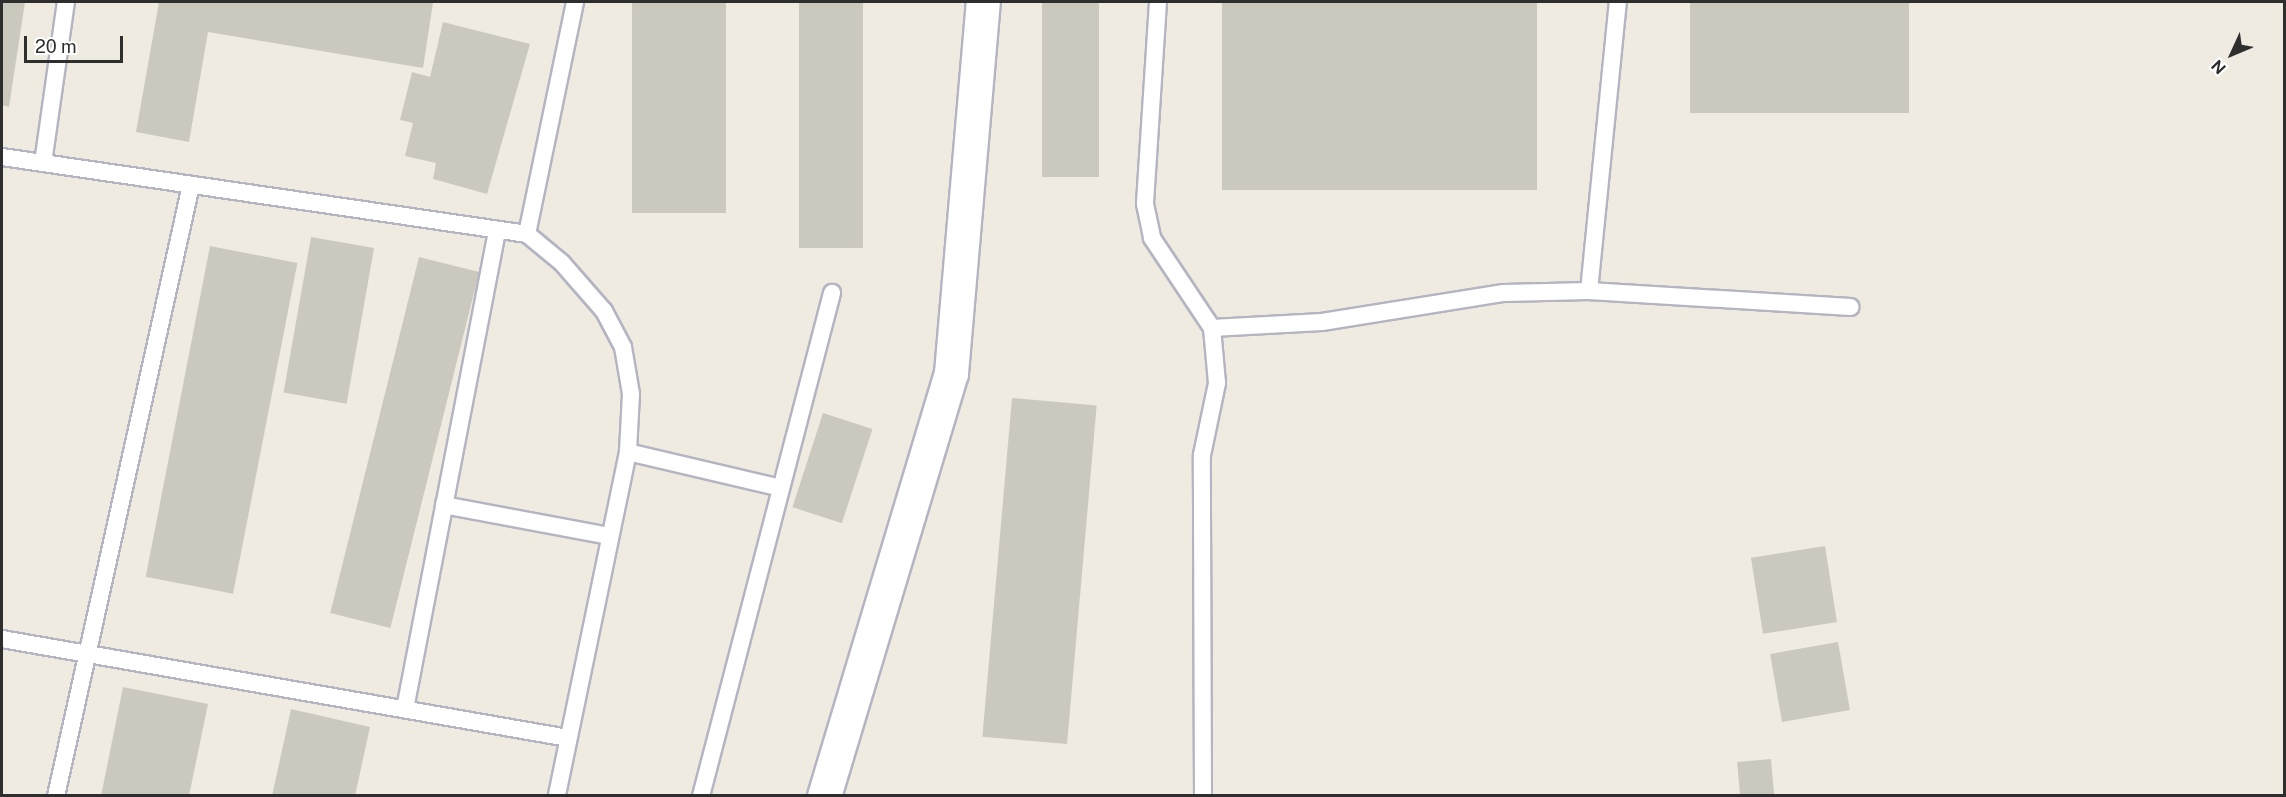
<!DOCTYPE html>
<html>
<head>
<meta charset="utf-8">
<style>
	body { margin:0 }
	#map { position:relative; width:2286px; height:797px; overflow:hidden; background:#f0ebe0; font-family:"Public Sans",sans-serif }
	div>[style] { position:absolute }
	.building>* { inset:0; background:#cbc9be; transform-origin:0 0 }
	.roads { filter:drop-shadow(2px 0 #b4b4c2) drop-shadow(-2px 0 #b4b4c2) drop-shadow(0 2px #b4b4c2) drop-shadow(0 -2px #b4b4c2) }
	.service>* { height:16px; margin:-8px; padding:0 8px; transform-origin:8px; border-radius:8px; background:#fff }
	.minor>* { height:33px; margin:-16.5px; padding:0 16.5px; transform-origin:16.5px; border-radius:16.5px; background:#fff }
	span { translate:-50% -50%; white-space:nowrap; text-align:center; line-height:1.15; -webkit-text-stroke:5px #fff; paint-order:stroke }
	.frame { position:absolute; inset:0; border:3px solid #2e2e2e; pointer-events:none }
	.north { position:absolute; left:2202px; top:24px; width:60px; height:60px; -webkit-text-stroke:4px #fff; paint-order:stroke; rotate:226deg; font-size:16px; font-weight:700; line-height:24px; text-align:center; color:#2e2e2e }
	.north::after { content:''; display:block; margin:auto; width:21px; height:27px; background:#2e2e2e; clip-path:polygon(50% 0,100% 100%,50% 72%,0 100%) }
	.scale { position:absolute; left:24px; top:36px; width:99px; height:27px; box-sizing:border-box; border:3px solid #2e2e2e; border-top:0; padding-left:8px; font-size:18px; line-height:21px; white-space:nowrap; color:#2e2e2e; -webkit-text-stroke:4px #fff; paint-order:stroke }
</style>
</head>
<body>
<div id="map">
	<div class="building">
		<i style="clip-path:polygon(2px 2px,25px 2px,9px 107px,2px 105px)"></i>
		<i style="clip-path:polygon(159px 2px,424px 2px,433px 3px,423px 68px,208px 32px,189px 142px,136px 132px)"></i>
		<i style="left:632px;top:2px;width:94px;height:211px"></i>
		<i style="left:799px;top:2px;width:64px;height:246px"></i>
		<i style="left:1042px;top:2px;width:57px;height:175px"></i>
		<i style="left:1222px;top:2px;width:315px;height:188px"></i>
		<i style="left:1690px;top:2px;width:219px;height:111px"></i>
		<i style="clip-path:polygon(443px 22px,530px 44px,487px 194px,433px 179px,436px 163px,405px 156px,413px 123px,400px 120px,412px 72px,430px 77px)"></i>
		<i style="left:311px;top:237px;width:64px;height:158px;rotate:10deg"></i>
		<i style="left:210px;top:246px;width:89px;height:337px;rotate:11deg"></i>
		<i style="left:419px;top:257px;width:62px;height:367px;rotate:14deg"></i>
		<i style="left:1012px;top:398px;width:85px;height:340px;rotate:5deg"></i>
		<i style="left:823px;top:413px;width:52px;height:99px;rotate:18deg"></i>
		<i style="left:1825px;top:546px;width:77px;height:75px;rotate:81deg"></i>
		<i style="left:1838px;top:642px;width:69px;height:69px;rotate:80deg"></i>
		<i style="clip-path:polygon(123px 687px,208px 704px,189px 796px,101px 796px)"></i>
		<i style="clip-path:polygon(291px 709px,370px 727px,355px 796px,272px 796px)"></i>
		<i style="left:1771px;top:759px;width:37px;height:34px;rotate:85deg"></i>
	</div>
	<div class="roads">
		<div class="service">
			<i style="left:1158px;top:2px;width:202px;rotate:93.7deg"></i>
			<i style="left:1145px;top:204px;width:35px;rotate:78deg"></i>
			<i style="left:1152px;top:238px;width:108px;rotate:56.3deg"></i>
			<i style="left:2px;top:157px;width:531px;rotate:8.34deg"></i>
			<i style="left:527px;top:234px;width:45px;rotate:39.6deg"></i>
			<i style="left:562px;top:263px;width:64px;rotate:48.8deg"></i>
			<i style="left:604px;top:311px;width:41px;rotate:62.2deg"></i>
			<i style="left:623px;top:347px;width:48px;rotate:80.3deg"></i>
			<i style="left:631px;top:394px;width:58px;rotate:93deg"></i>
			<i style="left:628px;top:452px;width:351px;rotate:101.7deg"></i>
			<i style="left:43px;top:163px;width:163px;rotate:-81.9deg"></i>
			<i style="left:527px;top:234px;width:237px;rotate:-78.3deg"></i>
			<i style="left:1589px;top:291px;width:290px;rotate:-84.3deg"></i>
			<i style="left:628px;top:452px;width:157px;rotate:13.2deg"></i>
			<i style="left:444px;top:505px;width:169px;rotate:10.6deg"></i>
			<i style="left:2px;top:639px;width:575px;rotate:9.92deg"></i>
			<i style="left:405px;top:709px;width:488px;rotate:-79.1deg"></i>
			<i style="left:56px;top:796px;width:626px;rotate:-77.54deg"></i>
			<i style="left:701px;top:796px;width:520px;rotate:-75.4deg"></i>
			<i style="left:1203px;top:796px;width:341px;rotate:-90.2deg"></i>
			<i style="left:1202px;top:455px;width:74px;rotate:-78.2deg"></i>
			<i style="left:1217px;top:383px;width:55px;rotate:-95.2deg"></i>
			<i style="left:1212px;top:328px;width:110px;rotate:-3.1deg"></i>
			<i style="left:1322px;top:322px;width:184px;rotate:-9.1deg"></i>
			<i style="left:1504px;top:293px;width:85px;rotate:-1.3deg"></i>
			<i style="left:1589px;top:291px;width:262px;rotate:3.5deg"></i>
		</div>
		<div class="minor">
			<i style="left:824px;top:796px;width:442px;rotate:-73.3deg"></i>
			<i style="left:951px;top:373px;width:372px;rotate:-85.1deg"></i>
		</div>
	</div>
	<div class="frame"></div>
	<div class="north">N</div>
	<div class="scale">20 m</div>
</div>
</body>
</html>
